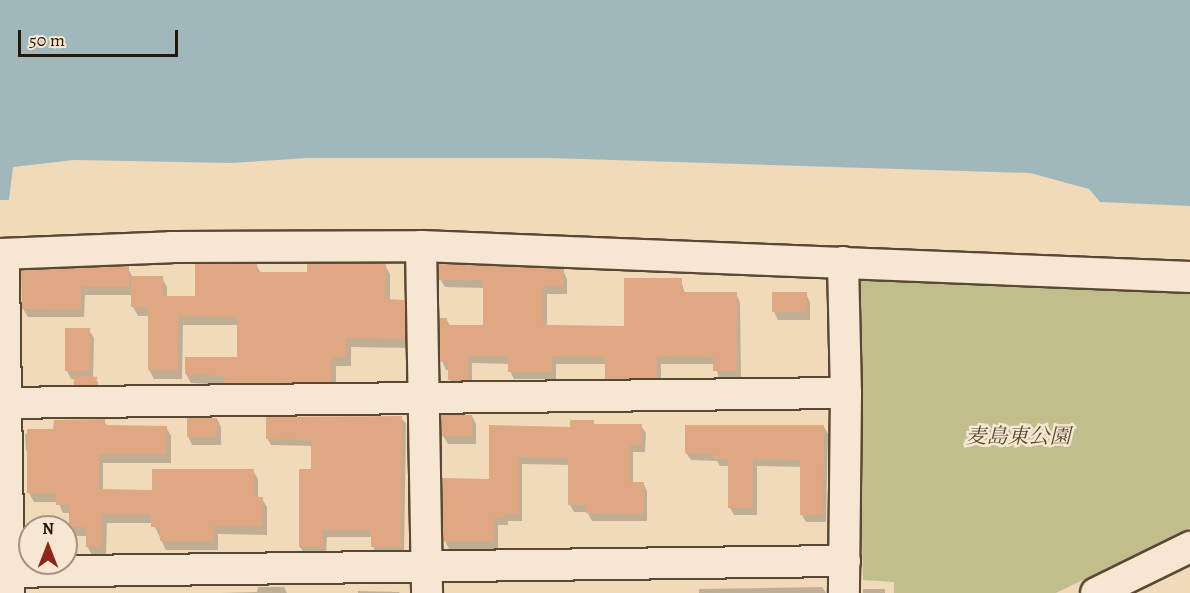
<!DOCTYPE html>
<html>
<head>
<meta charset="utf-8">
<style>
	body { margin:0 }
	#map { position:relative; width:1190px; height:593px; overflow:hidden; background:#f1dab9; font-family:Alegreya,"Noto Serif JP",serif }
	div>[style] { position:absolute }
	.green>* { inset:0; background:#c0be8b }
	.water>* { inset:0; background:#a0b8bb }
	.shadow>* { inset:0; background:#0003; transform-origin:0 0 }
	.building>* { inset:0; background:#dfa883; transform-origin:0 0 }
	.roads { filter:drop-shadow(2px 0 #5a4734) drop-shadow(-2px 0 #5a4734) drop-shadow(0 2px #5a4734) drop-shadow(0 -2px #5a4734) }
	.minor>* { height:30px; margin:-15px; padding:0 15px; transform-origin:15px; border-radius:15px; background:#f6e7d2 }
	span { translate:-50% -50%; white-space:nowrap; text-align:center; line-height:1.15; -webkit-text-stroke:5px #f6e7d2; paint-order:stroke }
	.park-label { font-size:21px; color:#56482f; font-style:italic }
	.north { position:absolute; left:18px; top:515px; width:60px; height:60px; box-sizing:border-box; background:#f6e7d2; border:2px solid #a49381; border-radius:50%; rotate:0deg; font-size:16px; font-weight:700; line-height:24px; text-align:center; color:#281607 }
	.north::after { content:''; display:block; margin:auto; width:21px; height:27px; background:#8f2418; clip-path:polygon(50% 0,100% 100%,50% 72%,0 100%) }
	.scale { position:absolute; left:18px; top:30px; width:160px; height:27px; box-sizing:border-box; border:3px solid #281607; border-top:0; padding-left:8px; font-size:18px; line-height:21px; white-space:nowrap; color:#281607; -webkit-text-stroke:4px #f6e7d2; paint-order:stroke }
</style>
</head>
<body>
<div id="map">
	<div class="green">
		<i style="clip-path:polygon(856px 274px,1190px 283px,1190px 528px,1056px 593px,894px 593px,894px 582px,863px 580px)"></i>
	</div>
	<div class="water">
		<i style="clip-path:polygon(0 0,1190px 0,1190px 206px,1100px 202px,1089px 189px,1030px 173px,549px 158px,308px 158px,231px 163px,74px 160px,13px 167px,9px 200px,0 200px)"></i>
	</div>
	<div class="shadow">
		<i style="clip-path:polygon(256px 265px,261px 273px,308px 273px,385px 265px,390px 274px,390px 301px,404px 301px,409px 310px,410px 348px,351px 347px,351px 366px,336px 366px,336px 390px,230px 392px,226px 385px,191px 383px,186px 374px,238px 358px,239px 325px,183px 325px,182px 379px,154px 379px,149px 370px,150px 316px,138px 316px,133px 307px,133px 295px,85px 295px,84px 317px,28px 317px,23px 309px,128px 268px,133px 278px,162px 278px,167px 287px,167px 297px,197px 297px)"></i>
		<i style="clip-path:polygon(563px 270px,567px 279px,567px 294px,547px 294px,547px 327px,625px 328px,681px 280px,685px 294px,736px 294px,740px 302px,741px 379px,719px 378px,715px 364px,661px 364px,661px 386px,611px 386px,606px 378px,606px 364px,556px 364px,556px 379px,514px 379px,510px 371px,510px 364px,472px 363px,472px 388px,454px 388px,450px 380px,450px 370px,446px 370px,442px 361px,447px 320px,450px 326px,485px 326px,484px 288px,445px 287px,440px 279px)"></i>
		<i style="clip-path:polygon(806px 294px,810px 302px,810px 320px,778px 320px,774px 312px)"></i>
		<i style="clip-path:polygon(89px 330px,94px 338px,93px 378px,98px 382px,98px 388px,77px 388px,75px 379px,71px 379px,67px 371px)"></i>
		<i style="clip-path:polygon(472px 416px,476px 424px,476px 444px,448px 444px,443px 436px)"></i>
		<i style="clip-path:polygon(401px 417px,406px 424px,404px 554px,377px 554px,373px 547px,373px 537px,327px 537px,326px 554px,305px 554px,300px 547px,312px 471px,313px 446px,271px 445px,267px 438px)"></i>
		<i style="clip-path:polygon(217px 419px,221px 427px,221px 445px,192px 445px,188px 436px)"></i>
		<i style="clip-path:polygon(104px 421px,108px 427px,166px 427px,171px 436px,171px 463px,103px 463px,103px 491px,153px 491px,253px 471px,258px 479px,258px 499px,262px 499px,267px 507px,267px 535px,218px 534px,218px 550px,166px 550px,153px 523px,107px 523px,106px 555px,92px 555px,87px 546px,87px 536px,76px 536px,70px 527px,70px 513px,63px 513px,58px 502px,34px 502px,29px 493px,29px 455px,26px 449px,25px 434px)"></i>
		<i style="clip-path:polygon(593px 421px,595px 425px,641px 426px,646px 433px,645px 452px,633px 452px,633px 483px,643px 483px,647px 491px,647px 521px,592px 521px,587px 512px,574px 512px,570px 505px,570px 465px,522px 464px,522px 521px,508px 521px,508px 525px,498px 525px,498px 549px,449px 549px,445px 541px,490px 480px,490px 426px,571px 428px)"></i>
		<i style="clip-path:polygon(824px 427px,828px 434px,826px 522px,806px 522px,802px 515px,801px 467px,757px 466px,757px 515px,734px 515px,730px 508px,730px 466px,720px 466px,717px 461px,691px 460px,686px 453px)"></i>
		<i style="clip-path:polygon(258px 587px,284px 587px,287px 593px,221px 593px,257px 592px)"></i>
		<i style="clip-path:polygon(822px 587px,826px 593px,699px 593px,699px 589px)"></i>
		<i style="left:863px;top:589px;width:22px;height:4px"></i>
		<i style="clip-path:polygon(358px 591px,399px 592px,400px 593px,358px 593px)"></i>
	</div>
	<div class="building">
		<i style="clip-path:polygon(386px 263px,386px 299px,405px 300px,405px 339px,347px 338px,346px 357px,331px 357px,331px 382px,224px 383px,224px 376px,185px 374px,185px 357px,237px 357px,237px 317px,178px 316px,178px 370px,148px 370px,148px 307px,131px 307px,131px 276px,163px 276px,163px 296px,195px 296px,195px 264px,257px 264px,257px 272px,307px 272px,307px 264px)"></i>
		<i style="clip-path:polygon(439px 264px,564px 269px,564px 286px,543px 286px,543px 324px,549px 325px,624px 326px,624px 278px,682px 278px,682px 292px,737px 292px,737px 371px,713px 371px,713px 357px,657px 356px,657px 378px,605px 379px,605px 357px,552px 356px,552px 372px,508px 372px,508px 356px,468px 356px,468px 380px,448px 380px,448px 362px,440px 362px,440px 318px,447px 318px,447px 325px,483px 325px,483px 280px,439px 280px)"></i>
		<i style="clip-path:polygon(129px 266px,129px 287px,81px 287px,81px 310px,22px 309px,21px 270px)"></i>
		<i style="left:772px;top:292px;width:35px;height:20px"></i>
		<i style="left:65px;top:328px;width:25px;height:43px"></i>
		<i style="left:74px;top:376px;width:23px;height:9px;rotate:2deg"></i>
		<i style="left:441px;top:415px;width:31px;height:21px"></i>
		<i style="clip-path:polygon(402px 416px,401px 547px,371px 547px,371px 530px,323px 530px,323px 547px,299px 547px,299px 469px,311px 469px,311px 440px,266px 439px,266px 417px)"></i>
		<i style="left:187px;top:418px;width:30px;height:19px"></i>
		<i style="clip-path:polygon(105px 419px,105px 425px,167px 426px,166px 454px,99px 454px,99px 489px,152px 490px,152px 469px,254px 469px,254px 497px,263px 497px,262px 526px,214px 526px,214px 541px,160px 541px,160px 527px,151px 527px,151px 514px,102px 514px,102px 547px,86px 547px,86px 527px,69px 527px,69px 505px,56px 505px,56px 493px,27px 493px,27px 429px,53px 429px,54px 420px)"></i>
		<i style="clip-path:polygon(570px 420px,594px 420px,594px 424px,642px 424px,642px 445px,630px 445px,630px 482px,644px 482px,644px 514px,586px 513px,586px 505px,568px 505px,568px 458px,519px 457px,519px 514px,504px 514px,504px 518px,494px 518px,494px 541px,443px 541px,442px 478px,489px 479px,489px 425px,570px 427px)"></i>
		<i style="clip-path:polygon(685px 425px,824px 425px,823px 515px,800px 515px,800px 460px,753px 459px,753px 508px,728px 508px,728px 459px,714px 459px,714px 454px,685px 453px)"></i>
	</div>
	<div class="roads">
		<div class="minor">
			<i style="left:421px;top:246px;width:347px;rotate:89deg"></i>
			<i style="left:0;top:254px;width:171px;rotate:-2.3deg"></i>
			<i style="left:171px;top:247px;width:250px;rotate:-0.2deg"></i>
			<i style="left:421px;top:246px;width:770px;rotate:2.31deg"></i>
			<i style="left:843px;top:262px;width:131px;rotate:88.7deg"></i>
			<i style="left:846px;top:393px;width:200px;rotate:90.6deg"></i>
			<i style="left:0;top:271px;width:4px"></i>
			<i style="left:4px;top:271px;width:322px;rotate:89.1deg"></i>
			<i style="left:0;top:403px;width:846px;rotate:-0.68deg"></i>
			<i style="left:0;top:572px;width:845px;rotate:-0.75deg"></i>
			<i style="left:1096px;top:593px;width:105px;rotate:-26.1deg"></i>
		</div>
	</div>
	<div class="park-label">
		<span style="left:1018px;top:436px">麦島東公園</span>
	</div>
	<div class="north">N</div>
	<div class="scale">50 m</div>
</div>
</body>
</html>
